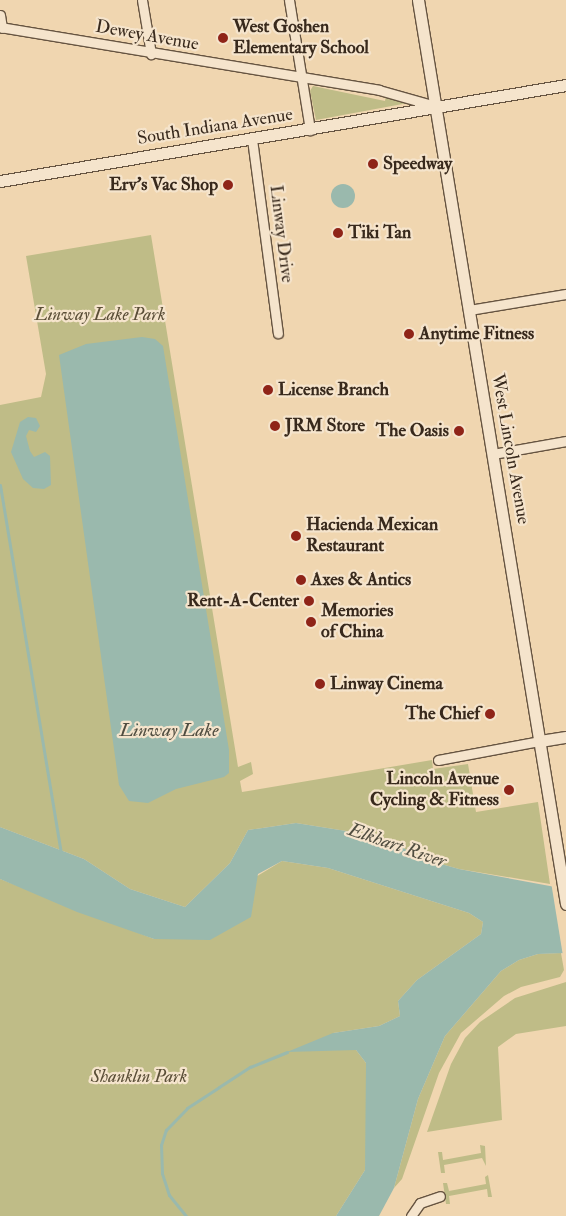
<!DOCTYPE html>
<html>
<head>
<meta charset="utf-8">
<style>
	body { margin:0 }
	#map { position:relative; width:566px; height:1216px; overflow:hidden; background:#f0d6b0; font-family:"IM FELL Double Pica",serif }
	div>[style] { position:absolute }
	.green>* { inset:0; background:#bfbc87 }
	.water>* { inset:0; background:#9ab9ad }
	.round { border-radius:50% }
	.pier>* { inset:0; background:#f0d6b0 }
	.stream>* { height:3px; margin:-1.5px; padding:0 1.5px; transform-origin:1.5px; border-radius:1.5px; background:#9ab9ad }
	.roads { filter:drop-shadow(1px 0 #665441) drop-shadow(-1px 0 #665441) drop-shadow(0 1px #665441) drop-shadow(0 -1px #665441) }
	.minor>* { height:9px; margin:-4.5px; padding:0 4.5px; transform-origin:4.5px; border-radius:4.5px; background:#f5e4cc }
	.tertiary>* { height:11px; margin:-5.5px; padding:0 5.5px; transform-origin:5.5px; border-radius:5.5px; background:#f5e4cc }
	.dots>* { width:14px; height:14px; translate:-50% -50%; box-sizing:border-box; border:2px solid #f5e4cc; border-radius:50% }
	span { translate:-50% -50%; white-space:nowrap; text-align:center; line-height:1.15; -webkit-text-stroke:4.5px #f5e4cc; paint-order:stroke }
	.poi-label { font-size:18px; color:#38291c; font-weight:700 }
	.left { translate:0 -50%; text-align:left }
	.right { translate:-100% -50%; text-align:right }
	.street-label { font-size:18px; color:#38291c }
	.park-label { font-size:18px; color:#5a4e37; font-style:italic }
	.water-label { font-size:19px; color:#504d40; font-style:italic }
</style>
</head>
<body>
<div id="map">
	<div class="green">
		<i style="clip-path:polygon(313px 86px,385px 101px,386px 95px,408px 103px,316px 120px,310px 91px)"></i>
		<i style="clip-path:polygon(151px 235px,238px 767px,251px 762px,253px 774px,240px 781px,242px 792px,432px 760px,433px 769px,468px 764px,476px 812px,538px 802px,550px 884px,459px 869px,420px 858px,397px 844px,365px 834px,296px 823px,248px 830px,230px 863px,185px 907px,130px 889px,84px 859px,0 827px,0 405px,41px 397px,46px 374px,26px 256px)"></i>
		<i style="clip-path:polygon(282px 861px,328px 868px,469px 913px,483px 922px,481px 934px,417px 980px,398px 1001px,400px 1016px,379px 1026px,333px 1033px,356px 1050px,366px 1063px,367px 1145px,365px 1170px,336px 1216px,0 1216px,0 879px,154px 939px)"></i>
		<i style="clip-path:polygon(561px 953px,564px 970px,560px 977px,521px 987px,504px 996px,461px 1033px,439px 1073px,402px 1179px,394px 1188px,418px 1099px,445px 1036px,501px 971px,519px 960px,538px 954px)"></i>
		<i style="clip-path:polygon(566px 982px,566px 1026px,516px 1034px,498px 1047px,502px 1120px,427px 1132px,451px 1064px,465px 1038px,480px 1022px,515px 998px)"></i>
		<i style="clip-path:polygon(480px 1145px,485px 1146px,486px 1166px,482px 1158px,444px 1165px,445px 1173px,441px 1173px,438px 1152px,442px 1152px,443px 1160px,481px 1153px)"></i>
		<i style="clip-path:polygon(488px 1175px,492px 1197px,488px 1197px,487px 1189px,449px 1196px,450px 1204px,446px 1204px,443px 1183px,447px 1183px,449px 1191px,486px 1184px,485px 1177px)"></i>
	</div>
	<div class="water">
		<i class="round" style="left:331px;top:184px;width:24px;height:24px"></i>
		<i style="clip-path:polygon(142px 337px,155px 339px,163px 346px,229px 750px,229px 773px,224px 777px,176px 789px,148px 803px,129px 801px,119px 785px,59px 355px,86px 344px)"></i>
		<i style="clip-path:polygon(28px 417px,36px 418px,40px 426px,36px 432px,29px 430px,26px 436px,30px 451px,34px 457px,45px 452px,50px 456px,51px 485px,44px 489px,33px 488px,23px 479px,11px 452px,20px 422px)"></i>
		<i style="clip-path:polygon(296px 823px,365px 834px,397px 844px,420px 858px,459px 869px,566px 889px,566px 953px,538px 954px,519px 960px,501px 971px,445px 1036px,418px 1099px,394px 1188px,379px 1216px,336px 1216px,365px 1170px,366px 1063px,356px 1050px,287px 1052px,333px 1033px,379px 1026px,400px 1016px,398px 1001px,417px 980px,481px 934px,483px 922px,469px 913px,328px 868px,282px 861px,258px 874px,251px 917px,210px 940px,154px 939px,77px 912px,0 879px,0 827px,84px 859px,130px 889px,185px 907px,230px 863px,248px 830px)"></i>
	</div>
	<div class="pier">
		<i style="clip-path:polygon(551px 882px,566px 886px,566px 956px,563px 956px)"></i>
	</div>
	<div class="stream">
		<i style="left:0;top:485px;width:372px;rotate:80.6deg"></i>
		<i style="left:186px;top:1216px;width:27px;rotate:-129deg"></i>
		<i style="left:169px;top:1195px;width:23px;rotate:-108deg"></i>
		<i style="left:162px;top:1173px;width:28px;rotate:-92deg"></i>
		<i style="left:161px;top:1145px;width:16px;rotate:-72deg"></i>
		<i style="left:166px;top:1130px;width:30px;rotate:-46deg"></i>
		<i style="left:187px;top:1108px;width:38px;rotate:-33deg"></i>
		<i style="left:219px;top:1087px;width:37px;rotate:-33deg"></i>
		<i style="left:250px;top:1067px;width:40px;rotate:-22deg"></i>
	</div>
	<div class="roads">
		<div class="minor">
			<i style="left:142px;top:0;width:55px;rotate:80.5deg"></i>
			<i style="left:289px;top:0;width:132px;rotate:80.8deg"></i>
			<i style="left:0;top:15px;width:13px;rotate:81deg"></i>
			<i style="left:0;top:27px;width:384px;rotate:9.4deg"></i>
			<i style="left:379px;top:90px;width:58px;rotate:15.9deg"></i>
			<i style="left:252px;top:139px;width:196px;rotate:82.4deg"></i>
			<i style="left:469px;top:310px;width:98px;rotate:-9.4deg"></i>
			<i style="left:493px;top:454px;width:74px;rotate:-10.1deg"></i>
			<i style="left:438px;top:760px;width:104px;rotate:-10.6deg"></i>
			<i style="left:411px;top:1216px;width:16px;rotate:-55deg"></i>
			<i style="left:420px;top:1203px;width:21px;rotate:-19deg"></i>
		</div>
		<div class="tertiary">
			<i style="left:418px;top:0;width:916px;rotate:80.7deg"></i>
			<i style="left:0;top:181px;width:574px;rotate:-9.63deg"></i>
			<i style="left:540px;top:741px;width:26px;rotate:-9deg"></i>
		</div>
	</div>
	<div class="dots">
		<i style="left:223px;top:38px;background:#8f2418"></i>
		<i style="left:373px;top:164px;background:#8f2418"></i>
		<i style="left:228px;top:185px;background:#8f2418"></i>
		<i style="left:338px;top:233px;background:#8f2418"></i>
		<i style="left:409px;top:334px;background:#8f2418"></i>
		<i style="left:268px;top:390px;background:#8f2418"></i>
		<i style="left:275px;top:426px;background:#8f2418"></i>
		<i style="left:459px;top:431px;background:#8f2418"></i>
		<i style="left:296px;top:536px;background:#8f2418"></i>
		<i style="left:301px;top:580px;background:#8f2418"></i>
		<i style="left:309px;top:601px;background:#8f2418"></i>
		<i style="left:311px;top:622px;background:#8f2418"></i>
		<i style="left:320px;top:684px;background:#8f2418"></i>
		<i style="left:490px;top:714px;background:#8f2418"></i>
		<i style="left:509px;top:790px;background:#8f2418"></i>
	</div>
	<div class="poi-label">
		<span class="left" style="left:233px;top:38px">West Goshen<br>Elementary School</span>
		<span class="left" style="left:383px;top:164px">Speedway</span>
		<span class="right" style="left:218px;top:185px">Erv's Vac Shop</span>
		<span class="left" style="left:348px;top:233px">Tiki Tan</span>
		<span class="left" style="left:419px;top:334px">Anytime Fitness</span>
		<span class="left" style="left:278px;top:390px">License Branch</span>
		<span class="left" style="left:285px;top:426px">JRM Store</span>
		<span class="right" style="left:449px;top:431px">The Oasis</span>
		<span class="left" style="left:306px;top:536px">Hacienda Mexican<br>Restaurant</span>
		<span class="left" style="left:311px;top:580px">Axes &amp; Antics</span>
		<span class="right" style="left:299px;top:601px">Rent-A-Center</span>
		<span class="left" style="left:321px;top:622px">Memories<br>of China</span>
		<span class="left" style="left:330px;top:684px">Linway Cinema</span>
		<span class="right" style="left:480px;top:714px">The Chief</span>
		<span class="right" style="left:499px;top:790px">Lincoln Avenue<br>Cycling &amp; Fitness</span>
	</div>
	<div class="street-label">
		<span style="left:147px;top:36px;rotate:10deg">Dewey Avenue</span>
		<span style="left:215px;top:127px;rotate:-9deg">South Indiana Avenue</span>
		<span style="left:281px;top:234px;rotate:83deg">Linway Drive</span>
		<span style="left:510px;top:449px;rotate:80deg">West Lincoln Avenue</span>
	</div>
	<div class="park-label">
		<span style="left:100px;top:315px">Linway Lake Park</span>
		<span style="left:139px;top:1077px">Shanklin Park</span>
	</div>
	<div class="water-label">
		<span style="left:169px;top:731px">Linway Lake</span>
		<span style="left:397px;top:846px;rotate:19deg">Elkhart River</span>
	</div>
</div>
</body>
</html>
